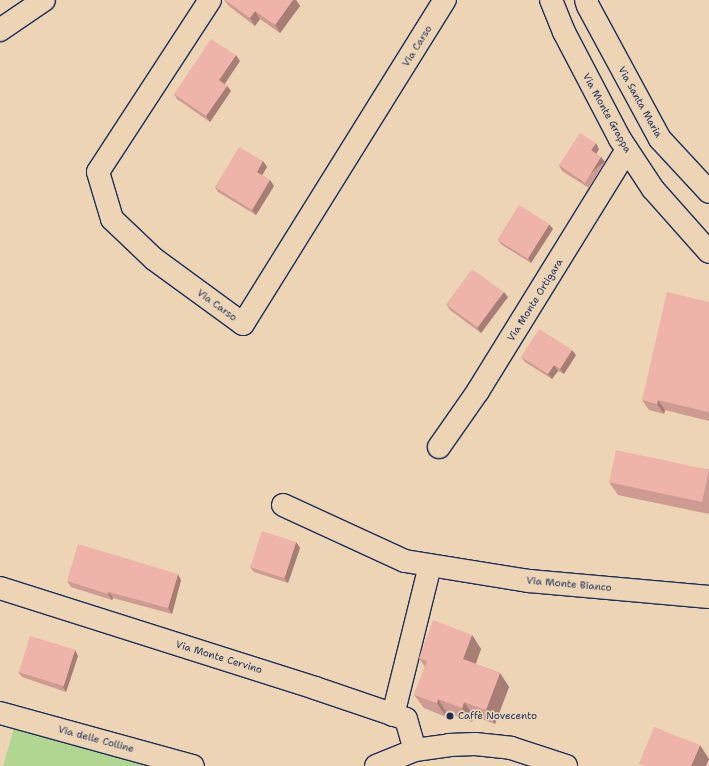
<!DOCTYPE html>
<html>
<head>
<meta charset="utf-8">
<style>
	body { margin:0 }
	#map { position:relative; width:709px; height:766px; overflow:hidden; background:#edd4b5; font-family:"Shantell Sans",sans-serif }
	div>[style] { position:absolute }
	.green>* { inset:0; background:#b1d691 }
	.roads { filter:drop-shadow(1px 0 #1b2f5e) drop-shadow(-1px 0 #1b2f5e) drop-shadow(0 1px #1b2f5e) drop-shadow(0 -1px #1b2f5e) }
	.minor>* { height:22px; margin:-11px; padding:0 11px; transform-origin:11px; border-radius:11px; background:#edd4b5 }
	.wall>* { inset:0; background:#cd9b91 }
	.shaded-wall>* { inset:0; background:#a77e76; transform-origin:0 0 }
	.building>* { inset:0; background:#eeb4a9; transform-origin:0 0 }
	.dots>* { width:11px; height:11px; translate:-50% -50%; box-sizing:border-box; border:2px solid #edd4b5; border-radius:50% }
	span { translate:-50% -50%; white-space:nowrap; text-align:center; line-height:1.15; -webkit-text-stroke:3.5px #edd4b5; paint-order:stroke }
	.street-label { font-size:10px; color:#1b2f5e }
	.poi-label { font-size:10px; color:#1b2f5e }
	.left { translate:0 -50%; text-align:left }
</style>
</head>
<body>
<div id="map">
	<div class="green">
		<i style="clip-path:polygon(14px 728px,147px 766px,3px 766px)"></i>
	</div>
	<div class="roads">
		<div class="minor">
			<i style="left:210px;top:0;width:205px;rotate:123.1deg"></i>
			<i style="left:98px;top:172px;width:49px;rotate:73.4deg"></i>
			<i style="left:112px;top:219px;width:58px;rotate:43.6deg"></i>
			<i style="left:154px;top:259px;width:110px;rotate:36.1deg"></i>
			<i style="left:243px;top:324px;width:382px;rotate:-58.1deg"></i>
			<i style="left:551px;top:0;width:35px;rotate:68deg"></i>
			<i style="left:564px;top:32px;width:121px;rotate:62.4deg"></i>
			<i style="left:620px;top:139px;width:60px;rotate:56.6deg"></i>
			<i style="left:653px;top:189px;width:84px;rotate:48.4deg"></i>
			<i style="left:586px;top:0;width:6px;rotate:72deg"></i>
			<i style="left:588px;top:6px;width:151px;rotate:61.6deg"></i>
			<i style="left:660px;top:139px;width:72px;rotate:47.2deg"></i>
			<i style="left:0;top:30px;width:53px;rotate:-34.3deg"></i>
			<i style="left:439px;top:447px;width:68px;rotate:-55.1deg"></i>
			<i style="left:478px;top:391px;width:283px;rotate:-58.3deg"></i>
			<i style="left:283px;top:505px;width:134px;rotate:24.7deg"></i>
			<i style="left:405px;top:561px;width:126px;rotate:9.2deg"></i>
			<i style="left:529px;top:581px;width:181px;rotate:5.1deg"></i>
			<i style="left:0;top:588px;width:330px;rotate:17.6deg"></i>
			<i style="left:315px;top:688px;width:96px;rotate:18.8deg"></i>
			<i style="left:406px;top:719px;width:32px;rotate:74deg"></i>
			<i style="left:0;top:713px;width:200px;rotate:15.4deg"></i>
			<i style="left:393px;top:715px;width:154px;rotate:-76.1deg"></i>
			<i style="left:376px;top:766px;width:42px;rotate:-22.3deg"></i>
			<i style="left:415px;top:750px;width:34px;rotate:-8deg"></i>
			<i style="left:449px;top:745px;width:26px;rotate:-2deg"></i>
			<i style="left:475px;top:744px;width:36px;rotate:6deg"></i>
			<i style="left:511px;top:748px;width:58px;rotate:18.1deg"></i>
		</div>
	</div>
	<div class="wall">
		<i style="clip-path:polygon(224px 0,296px 0,300px 6px,280px 33px,260px 19px,255px 26px,229px 6px)"></i>
		<i style="clip-path:polygon(240px 61px,225px 84px,231px 91px,210px 122px,177px 99px,174px 94px)"></i>
		<i style="clip-path:polygon(599px 149px,596px 154px,601px 157px,605px 162px,589px 188px,562px 171px,559px 165px)"></i>
		<i style="clip-path:polygon(263px 161px,267px 167px,262px 175px,270px 180px,274px 186px,256px 215px,218px 192px,215px 187px)"></i>
		<i style="clip-path:polygon(553px 229px,531px 263px,502px 245px,498px 240px)"></i>
		<i style="clip-path:polygon(508px 297px,481px 333px,450px 310px,446px 304px)"></i>
		<i style="clip-path:polygon(709px 302px,709px 421px,665px 410px,664px 414px,649px 410px,642px 400px)"></i>
		<i style="clip-path:polygon(576px 355px,564px 374px,558px 371px,552px 379px,525px 362px,521px 357px)"></i>
		<i style="clip-path:polygon(709px 469px,709px 514px,618px 495px,609px 482px)"></i>
		<i style="clip-path:polygon(296px 542px,300px 548px,288px 583px,254px 572px,250px 567px)"></i>
		<i style="clip-path:polygon(181px 580px,172px 614px,113px 598px,112px 600px,71px 587px,67px 581px)"></i>
		<i style="clip-path:polygon(472px 635px,481px 649px,476px 664px,500px 673px,509px 687px,495px 724px,474px 716px,472px 722px,447px 713px,446px 717px,424px 708px,414px 695px,425px 667px,419px 658px)"></i>
		<i style="clip-path:polygon(78px 656px,66px 692px,22px 677px,18px 672px)"></i>
	</div>
	<div class="shaded-wall">
		<i style="clip-path:polygon(293px 0,296px 0,300px 6px,280px 33px,275px 25px)"></i>
		<i style="clip-path:polygon(255px 11px,260px 19px,255px 26px,250px 18px)"></i>
		<i style="clip-path:polygon(236px 55px,240px 61px,223px 86px,219px 80px)"></i>
		<i style="clip-path:polygon(227px 86px,231px 91px,210px 122px,206px 116px)"></i>
		<i style="clip-path:polygon(596px 143px,599px 149px,595px 156px,591px 150px)"></i>
		<i style="left:601px;top:157px;width:6px;height:31px;rotate:51deg"></i>
		<i style="clip-path:polygon(263px 161px,267px 167px,261px 177px,257px 172px)"></i>
		<i style="clip-path:polygon(270px 180px,274px 186px,256px 215px,252px 210px)"></i>
		<i style="clip-path:polygon(549px 224px,553px 229px,531px 263px,528px 258px)"></i>
		<i style="clip-path:polygon(504px 292px,508px 297px,481px 333px,477px 327px)"></i>
		<i style="clip-path:polygon(572px 350px,576px 355px,564px 374px,560px 369px)"></i>
		<i style="clip-path:polygon(554px 365px,558px 371px,552px 379px,548px 374px)"></i>
		<i style="clip-path:polygon(658px 400px,665px 410px,664px 414px,657px 404px)"></i>
		<i style="clip-path:polygon(296px 542px,300px 548px,288px 583px,284px 578px)"></i>
		<i style="clip-path:polygon(178px 574px,181px 580px,172px 614px,168px 608px)"></i>
		<i style="clip-path:polygon(109px 592px,113px 598px,112px 600px,108px 594px)"></i>
		<i style="clip-path:polygon(472px 635px,481px 649px,472px 673px,463px 659px)"></i>
		<i style="clip-path:polygon(75px 650px,78px 656px,66px 692px,63px 687px)"></i>
		<i style="clip-path:polygon(500px 673px,509px 687px,495px 724px,486px 710px)"></i>
		<i style="clip-path:polygon(438px 699px,447px 713px,446px 717px,437px 703px)"></i>
		<i style="clip-path:polygon(464px 702px,474px 716px,472px 722px,462px 708px)"></i>
		<i style="clip-path:polygon(700px 745px,709px 759px,706px 766px,691px 766px)"></i>
	</div>
	<div class="building">
		<i style="clip-path:polygon(225px 0,293px 0,275px 25px,255px 11px,250px 18px)"></i>
		<i style="clip-path:polygon(211px 39px,236px 55px,219px 80px,227px 86px,206px 116px,174px 94px)"></i>
		<i style="clip-path:polygon(580px 133px,596px 143px,591px 150px,601px 157px,585px 183px,559px 165px)"></i>
		<i style="clip-path:polygon(239px 147px,263px 161px,257px 172px,270px 180px,252px 210px,215px 187px)"></i>
		<i style="left:519px;top:205px;width:36px;height:41px;rotate:32deg"></i>
		<i style="left:472px;top:269px;width:39px;height:44px;rotate:36deg"></i>
		<i style="clip-path:polygon(667px 292px,709px 302px,709px 409px,708px 412px,658px 400px,657px 404px,642px 400px)"></i>
		<i style="clip-path:polygon(539px 329px,572px 350px,560px 369px,554px 365px,548px 374px,521px 357px)"></i>
		<i style="left:616px;top:450px;width:95px;height:33px;rotate:12deg"></i>
		<i style="left:262px;top:531px;width:36px;height:38px;rotate:18deg"></i>
		<i style="clip-path:polygon(78px 544px,178px 574px,168px 608px,109px 592px,108px 594px,67px 581px)"></i>
		<i style="clip-path:polygon(433px 620px,472px 635px,463px 659px,500px 673px,486px 710px,464px 702px,462px 708px,438px 699px,437px 703px,414px 695px,427px 661px,419px 658px)"></i>
		<i style="left:30px;top:636px;width:47px;height:38px;rotate:17deg"></i>
		<i style="clip-path:polygon(654px 727px,700px 745px,691px 766px,646px 766px,639px 764px)"></i>
	</div>
	<div class="dots">
		<i style="left:450px;top:716px;background:#1b2f5e"></i>
	</div>
	<div class="street-label">
		<span style="left:417px;top:46px;rotate:-58deg">Via Carso</span>
		<span style="left:640px;top:102px;rotate:61deg">Via Santa Maria</span>
		<span style="left:607px;top:113px;rotate:61deg">Via Monte Grappa</span>
		<span style="left:535px;top:300px;rotate:-58deg">Via Monte Ortigara</span>
		<span style="left:217px;top:305px;rotate:36deg">Via Carso</span>
		<span style="left:569px;top:584px;rotate:5deg">Via Monte Bianco</span>
		<span style="left:219px;top:657px;rotate:17deg">Via Monte Cervino</span>
		<span style="left:96px;top:739px;rotate:15deg">Via delle Colline</span>
	</div>
	<div class="poi-label">
		<span class="left" style="left:458px;top:716px">Caffè Novecento</span>
	</div>
</div>
</body>
</html>
